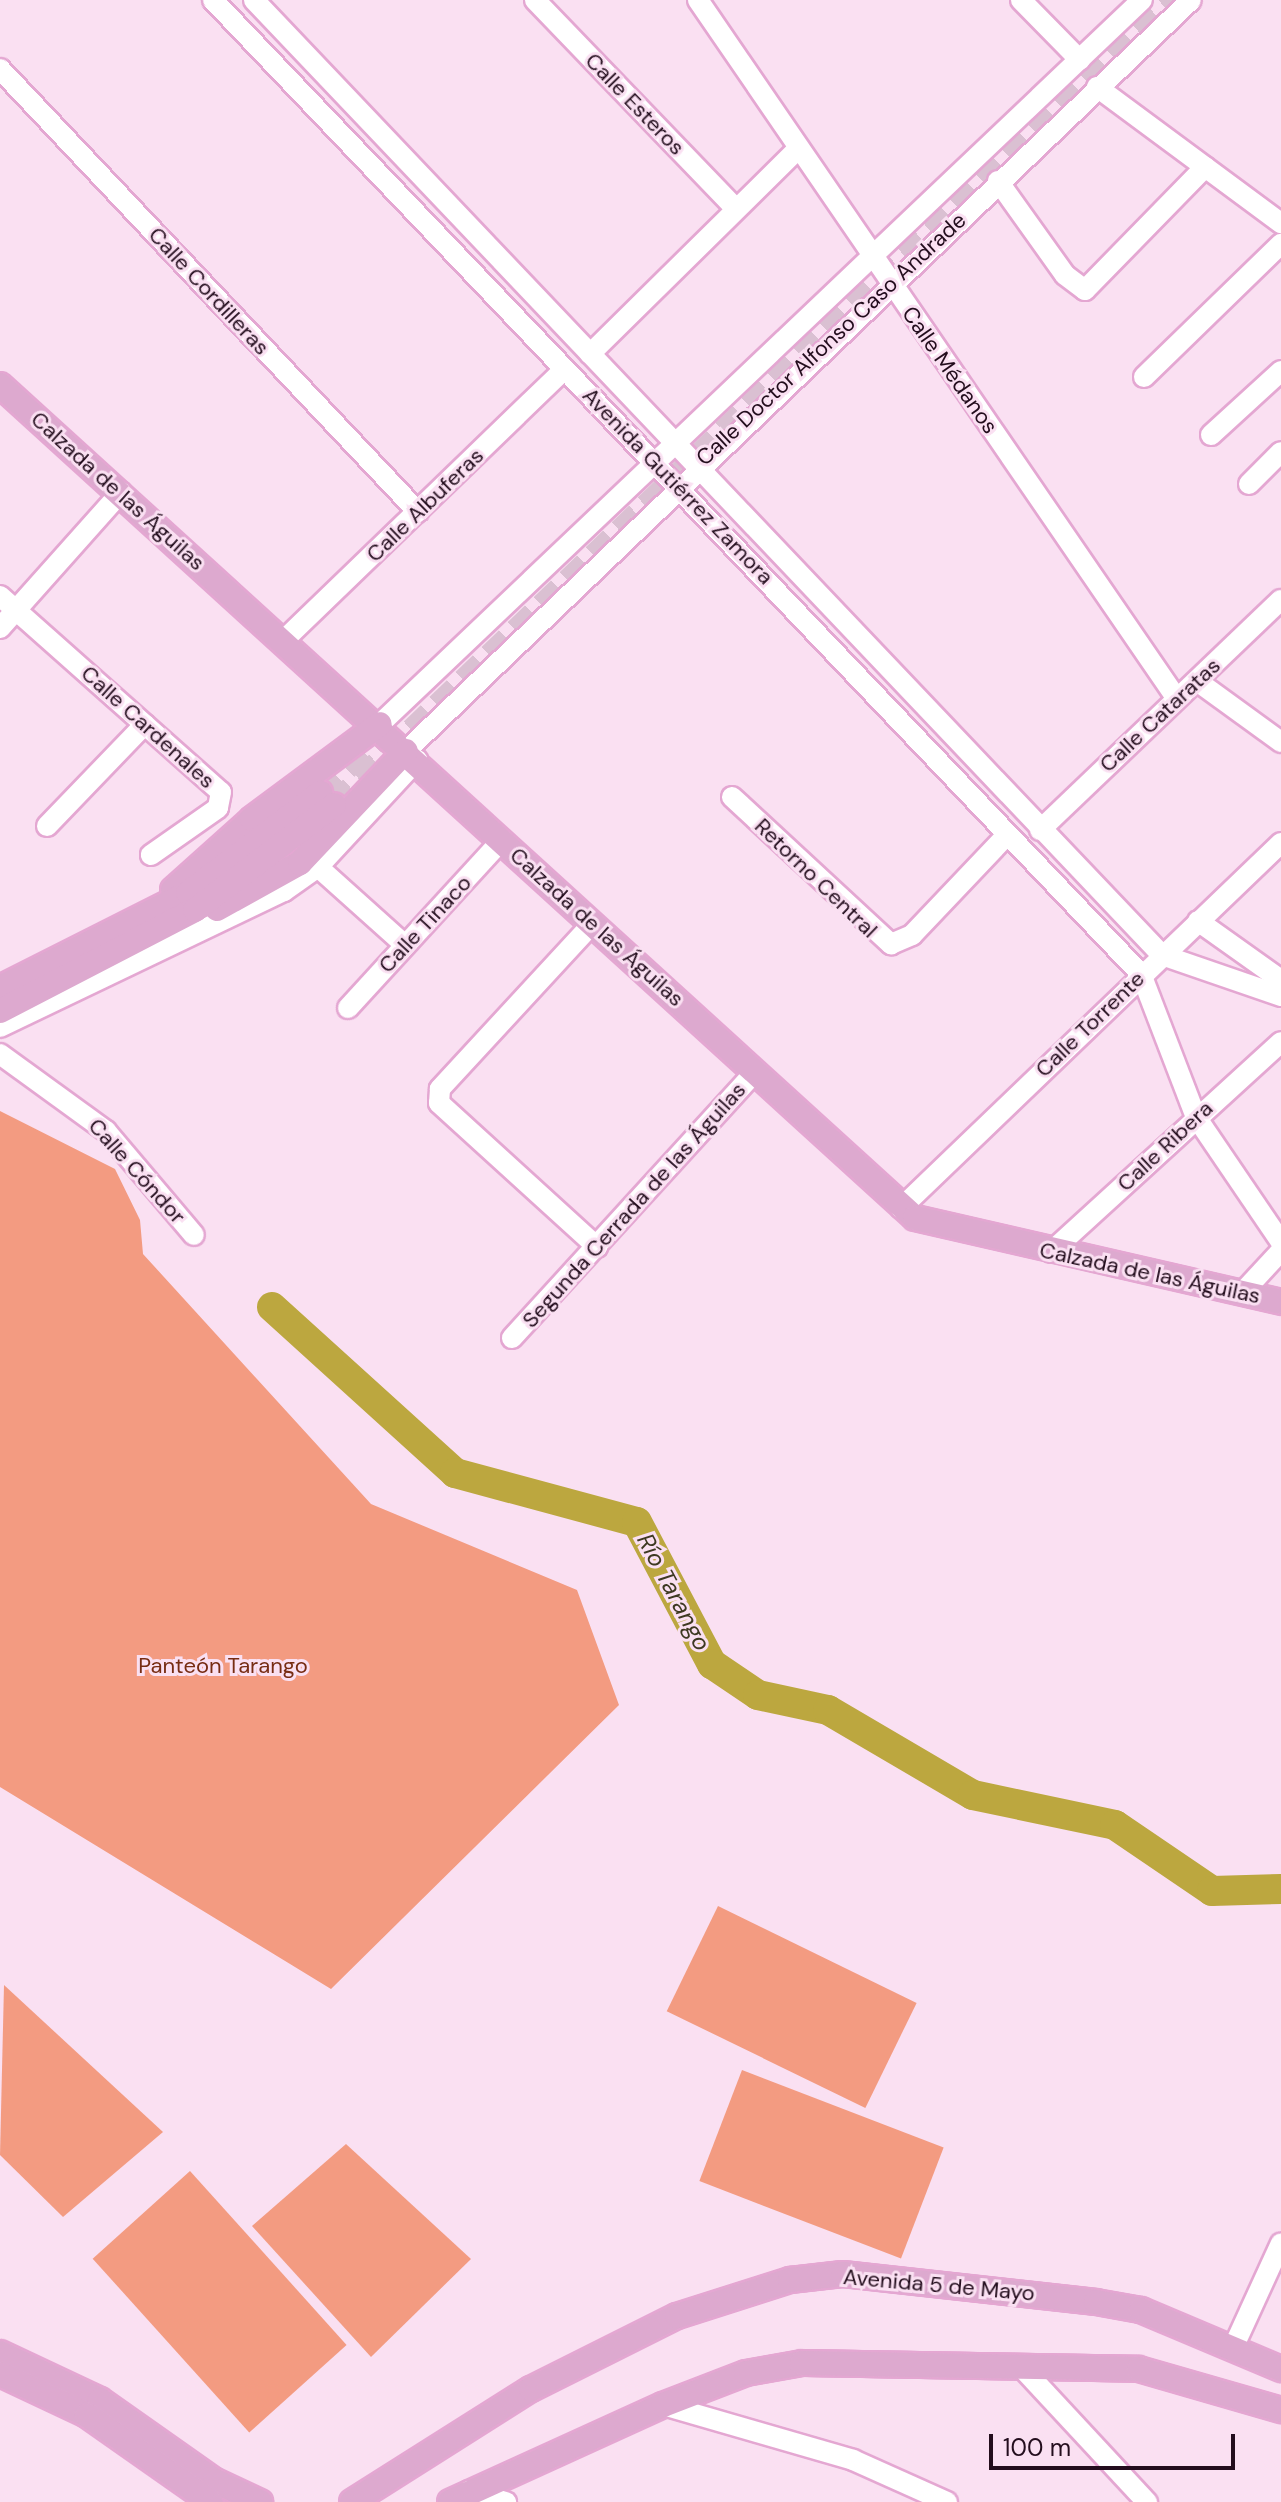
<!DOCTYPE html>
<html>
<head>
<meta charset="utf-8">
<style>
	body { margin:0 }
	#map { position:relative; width:1281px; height:2502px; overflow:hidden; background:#fae0f2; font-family:"DM Sans",sans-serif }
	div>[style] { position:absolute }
	.green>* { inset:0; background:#f39b81; transform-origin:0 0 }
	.river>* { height:30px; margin:-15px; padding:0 15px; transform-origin:15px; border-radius:15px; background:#bca73f }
	.major-tunnel>* { height:24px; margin-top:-12px; transform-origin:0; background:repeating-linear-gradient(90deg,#dac0d2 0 24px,transparent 0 36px) }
	.roads { filter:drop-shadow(2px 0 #e4a7d2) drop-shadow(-2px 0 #e4a7d2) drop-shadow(0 2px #e4a7d2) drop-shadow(0 -2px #e4a7d2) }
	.minor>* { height:20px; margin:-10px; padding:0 10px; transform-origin:10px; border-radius:10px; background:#fff }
	.major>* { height:24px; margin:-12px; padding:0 12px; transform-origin:12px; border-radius:12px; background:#dda9cf }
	span { translate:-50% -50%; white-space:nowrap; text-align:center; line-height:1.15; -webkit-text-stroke:6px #fae0f2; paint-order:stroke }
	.street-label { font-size:22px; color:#230d1d }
	.park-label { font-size:22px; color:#772c13 }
	.water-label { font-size:24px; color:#3e3922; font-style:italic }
	.scale { position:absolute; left:989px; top:2434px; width:246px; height:36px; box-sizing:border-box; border:4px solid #230d1d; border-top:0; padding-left:10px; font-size:24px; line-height:28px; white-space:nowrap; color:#230d1d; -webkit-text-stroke:6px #fae0f2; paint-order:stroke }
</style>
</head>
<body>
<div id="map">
	<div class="green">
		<i style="clip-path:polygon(0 1111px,115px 1169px,140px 1220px,143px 1254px,371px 1504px,577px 1590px,619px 1705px,331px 1989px,0 1787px)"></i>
		<i style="left:718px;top:1906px;width:221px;height:117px;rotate:26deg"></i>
		<i style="clip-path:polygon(4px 1985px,163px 2132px,63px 2217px,0 2155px)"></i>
		<i style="left:742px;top:2070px;width:216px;height:119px;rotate:21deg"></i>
		<i style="clip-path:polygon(346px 2144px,471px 2259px,371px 2357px,252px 2226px)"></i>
		<i style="left:190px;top:2171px;width:234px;height:131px;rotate:48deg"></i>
	</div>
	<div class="river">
		<i style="left:272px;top:1307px;width:247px;rotate:42.2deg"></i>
		<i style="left:455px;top:1473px;width:188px;rotate:15.1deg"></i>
		<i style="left:637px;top:1522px;width:161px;rotate:62.2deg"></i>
		<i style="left:712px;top:1664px;width:55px;rotate:34deg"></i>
		<i style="left:758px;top:1695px;width:72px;rotate:12.1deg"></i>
		<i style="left:828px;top:1710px;width:168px;rotate:30.4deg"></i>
		<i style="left:973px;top:1795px;width:145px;rotate:11.9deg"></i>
		<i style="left:1115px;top:1825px;width:117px;rotate:34.2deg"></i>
		<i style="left:1212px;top:1891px;width:69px;rotate:-1.7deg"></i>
	</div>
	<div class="major-tunnel">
		<i style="left:320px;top:793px;width:95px;rotate:-43.7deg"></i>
		<i style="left:334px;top:805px;width:1163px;rotate:-43.78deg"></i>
	</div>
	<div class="roads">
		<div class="minor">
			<i style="left:213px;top:0;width:1345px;rotate:46.39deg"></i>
			<i style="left:1141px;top:974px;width:153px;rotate:69deg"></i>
			<i style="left:1196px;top:1117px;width:151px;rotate:55.8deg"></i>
			<i style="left:254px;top:0;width:1318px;rotate:46.45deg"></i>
			<i style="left:1162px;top:955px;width:126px;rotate:19deg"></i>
			<i style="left:535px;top:0;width:289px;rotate:46.1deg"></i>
			<i style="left:698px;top:0;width:847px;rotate:55.58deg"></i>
			<i style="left:1021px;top:0;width:84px;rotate:45.5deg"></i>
			<i style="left:0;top:69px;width:609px;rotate:46.66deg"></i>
			<i style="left:1097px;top:87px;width:229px;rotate:36.5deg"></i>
			<i style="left:998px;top:181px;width:115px;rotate:54.5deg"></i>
			<i style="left:1065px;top:275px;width:25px;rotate:37deg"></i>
			<i style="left:1085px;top:290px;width:172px;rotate:-45.7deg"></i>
			<i style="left:590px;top:354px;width:292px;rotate:-44.6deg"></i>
			<i style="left:1144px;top:377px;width:191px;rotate:-44.2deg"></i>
			<i style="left:1211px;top:435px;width:95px;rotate:-42.4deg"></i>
			<i style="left:1249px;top:484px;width:45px;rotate:-45deg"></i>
			<i style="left:0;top:596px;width:295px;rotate:41.6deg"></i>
			<i style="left:221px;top:792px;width:16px;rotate:101deg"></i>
			<i style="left:218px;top:808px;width:82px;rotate:145deg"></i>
			<i style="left:0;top:628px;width:182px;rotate:-48.3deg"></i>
			<i style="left:284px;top:640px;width:390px;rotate:-44deg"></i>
			<i style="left:1197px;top:681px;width:104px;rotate:36deg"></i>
			<i style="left:380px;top:724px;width:1051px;rotate:-43.54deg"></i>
			<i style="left:406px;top:751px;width:1086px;rotate:-43.73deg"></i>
			<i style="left:732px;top:797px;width:217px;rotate:42.8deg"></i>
			<i style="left:891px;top:944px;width:23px;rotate:-23deg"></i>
			<i style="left:912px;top:935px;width:137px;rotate:-46.5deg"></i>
			<i style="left:47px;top:826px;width:141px;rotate:-46.1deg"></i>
			<i style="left:1040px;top:830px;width:333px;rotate:-43.7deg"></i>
			<i style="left:318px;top:867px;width:117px;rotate:41.9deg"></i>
			<i style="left:1198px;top:921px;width:102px;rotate:35.4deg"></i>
			<i style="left:593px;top:923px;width:226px;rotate:132.7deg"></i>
			<i style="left:440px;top:1089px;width:14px;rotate:94deg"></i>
			<i style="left:439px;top:1103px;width:214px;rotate:42.3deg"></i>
			<i style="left:348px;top:1008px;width:228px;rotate:-47.5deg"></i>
			<i style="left:0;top:1027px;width:315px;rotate:-25.6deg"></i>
			<i style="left:284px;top:891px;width:42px;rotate:-35.2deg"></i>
			<i style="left:318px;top:867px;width:146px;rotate:-47.2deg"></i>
			<i style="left:0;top:1054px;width:131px;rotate:36deg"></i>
			<i style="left:106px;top:1131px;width:136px;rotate:49.8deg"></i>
			<i style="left:901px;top:1208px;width:527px;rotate:-43.85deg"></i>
			<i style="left:1051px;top:1252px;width:311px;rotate:-42.4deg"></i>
			<i style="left:1243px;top:1292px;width:56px;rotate:-47.2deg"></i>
			<i style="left:512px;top:1338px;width:360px;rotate:-47.6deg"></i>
			<i style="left:1233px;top:2348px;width:115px;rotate:-65.4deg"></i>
			<i style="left:1026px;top:2372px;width:178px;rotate:47.1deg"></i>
			<i style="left:663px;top:2405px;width:198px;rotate:16.1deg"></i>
			<i style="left:853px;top:2460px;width:103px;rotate:24.1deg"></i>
			<i style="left:469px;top:2491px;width:39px;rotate:17deg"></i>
		</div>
		<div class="major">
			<i style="left:0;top:385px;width:1237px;rotate:42.31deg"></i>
			<i style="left:915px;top:1218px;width:376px;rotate:12.9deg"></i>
			<i style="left:173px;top:890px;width:106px;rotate:-41.9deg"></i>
			<i style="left:252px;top:819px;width:159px;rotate:-36.6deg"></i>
			<i style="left:217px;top:909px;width:95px;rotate:-29deg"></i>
			<i style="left:300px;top:863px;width:154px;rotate:-46.6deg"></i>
			<i style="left:0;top:988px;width:211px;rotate:-26.8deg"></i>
			<i style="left:188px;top:893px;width:166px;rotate:-37.1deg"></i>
			<i style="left:0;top:1011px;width:220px;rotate:-27.4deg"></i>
			<i style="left:195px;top:910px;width:174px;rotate:-37.1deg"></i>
			<i style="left:0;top:2353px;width:110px;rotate:25.2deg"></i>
			<i style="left:100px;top:2400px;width:141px;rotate:35.2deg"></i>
			<i style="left:215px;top:2481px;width:50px;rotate:25deg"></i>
			<i style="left:0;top:2374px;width:96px;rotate:25.2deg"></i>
			<i style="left:87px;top:2415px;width:151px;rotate:35.1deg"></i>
			<i style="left:352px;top:2502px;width:212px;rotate:-32.3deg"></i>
			<i style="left:531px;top:2389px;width:163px;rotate:-26.6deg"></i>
			<i style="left:677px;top:2316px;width:119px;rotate:-17.7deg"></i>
			<i style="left:790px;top:2280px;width:53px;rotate:-6.5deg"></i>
			<i style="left:843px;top:2274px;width:255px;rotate:6.3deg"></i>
			<i style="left:1096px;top:2302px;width:46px;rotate:10.1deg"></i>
			<i style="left:1141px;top:2310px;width:152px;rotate:22.9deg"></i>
			<i style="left:450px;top:2502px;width:234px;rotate:-24.5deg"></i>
			<i style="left:663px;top:2405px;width:89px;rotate:-21.1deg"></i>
			<i style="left:746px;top:2373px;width:57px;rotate:-10.1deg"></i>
			<i style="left:802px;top:2363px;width:337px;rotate:1deg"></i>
			<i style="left:1139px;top:2369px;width:148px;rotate:16.1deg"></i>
		</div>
	</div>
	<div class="street-label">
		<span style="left:635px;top:104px;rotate:46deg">Calle Esteros</span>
		<span style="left:209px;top:291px;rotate:47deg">Calle Cordilleras</span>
		<span style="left:831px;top:339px;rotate:-43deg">Calle Doctor Alfonso Caso Andrade</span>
		<span style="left:950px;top:370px;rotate:55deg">Calle Médanos</span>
		<span style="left:678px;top:486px;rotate:46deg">Avenida Gutiérrez Zamora</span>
		<span style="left:118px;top:491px;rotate:42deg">Calzada de las Águilas</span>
		<span style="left:425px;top:505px;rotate:-44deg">Calle Albuferas</span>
		<span style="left:1160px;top:715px;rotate:-43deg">Calle Cataratas</span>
		<span style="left:148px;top:727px;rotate:42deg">Calle Cardenales</span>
		<span style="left:816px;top:878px;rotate:44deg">Retorno Central</span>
		<span style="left:425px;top:924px;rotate:-47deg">Calle Tinaco</span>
		<span style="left:597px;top:927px;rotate:42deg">Calzada de las Águilas</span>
		<span style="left:1090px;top:1024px;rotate:-44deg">Calle Torrente</span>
		<span style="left:1165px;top:1146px;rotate:-43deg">Calle Ribera</span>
		<span style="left:137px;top:1171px;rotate:48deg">Calle Cóndor</span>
		<span style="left:634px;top:1205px;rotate:-48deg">Segunda Cerrada de las Águilas</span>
		<span style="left:1150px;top:1273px;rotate:12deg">Calzada de las Águilas</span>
		<span style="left:939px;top:2285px;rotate:5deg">Avenida 5 de Mayo</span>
	</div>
	<div class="park-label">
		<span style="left:223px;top:1666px">Panteón Tarango</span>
	</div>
	<div class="water-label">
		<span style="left:674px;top:1592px;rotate:62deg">Río Tarango</span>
	</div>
	<div class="scale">100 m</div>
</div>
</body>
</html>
